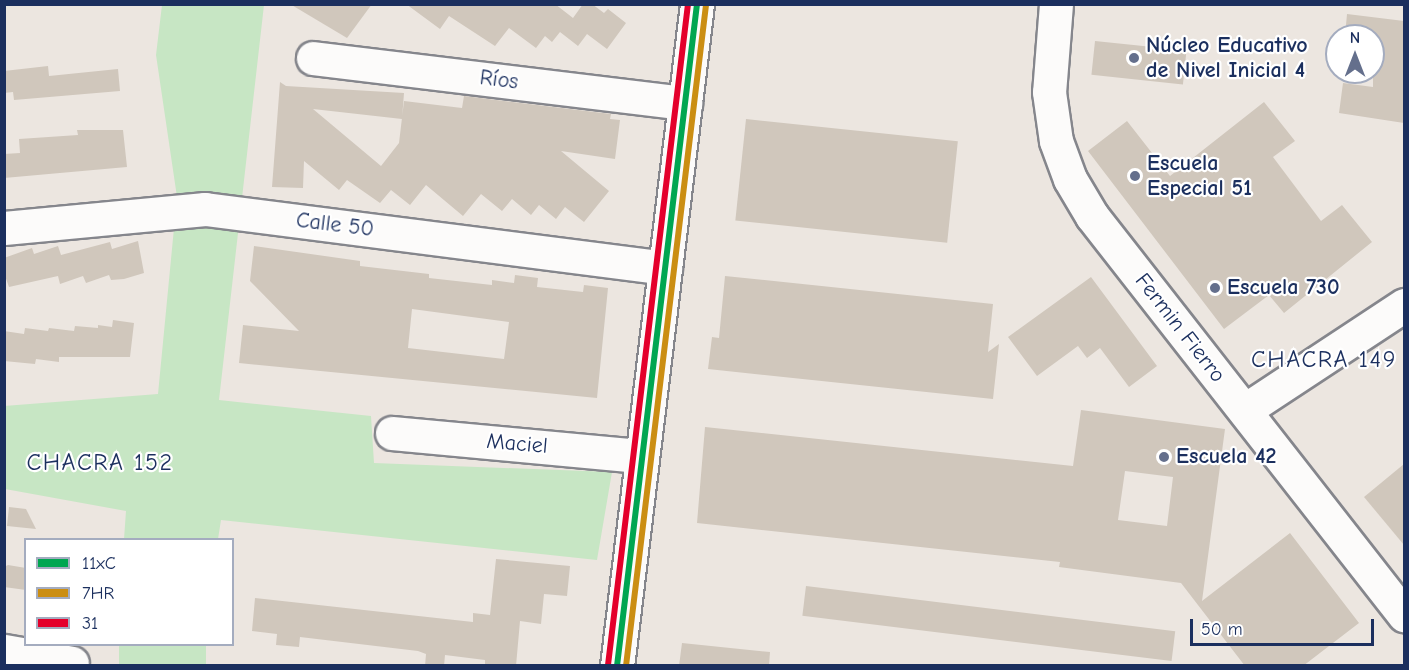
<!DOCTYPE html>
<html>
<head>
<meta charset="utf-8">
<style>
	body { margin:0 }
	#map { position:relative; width:1409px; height:670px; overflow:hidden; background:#ece6e0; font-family:"Comic Neue",sans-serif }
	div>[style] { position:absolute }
	.green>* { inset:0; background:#c7e6c4; transform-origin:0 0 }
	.building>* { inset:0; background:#d0c7bc; transform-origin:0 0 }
	.roads { filter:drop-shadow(2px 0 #85868c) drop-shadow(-2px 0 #85868c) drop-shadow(0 2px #85868c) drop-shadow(0 -2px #85868c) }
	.minor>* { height:33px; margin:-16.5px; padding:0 16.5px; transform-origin:16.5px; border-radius:16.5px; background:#fcfbfa }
	.major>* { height:33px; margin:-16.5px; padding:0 16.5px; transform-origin:16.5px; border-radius:16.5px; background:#fcfbfa }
	.bus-1>* { height:6px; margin:-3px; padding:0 3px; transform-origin:3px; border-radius:3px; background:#00a651 }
	.bus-2>* { height:6px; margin:-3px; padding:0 3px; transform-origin:3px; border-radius:3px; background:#cb8e13 }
	.bus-3>* { height:6px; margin:-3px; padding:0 3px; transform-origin:3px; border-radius:3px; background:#e4002b }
	.dots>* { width:16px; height:16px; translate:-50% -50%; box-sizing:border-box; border:3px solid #fff; border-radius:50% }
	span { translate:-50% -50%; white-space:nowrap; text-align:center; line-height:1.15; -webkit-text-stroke:4.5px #fff; paint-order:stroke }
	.poi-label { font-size:22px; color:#1b2f5e; font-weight:700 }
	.left { translate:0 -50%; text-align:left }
	.street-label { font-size:22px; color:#1b2f5e }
	.neighbourhood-label { font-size:24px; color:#1b2f5e; letter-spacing:1.5px }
	.frame { position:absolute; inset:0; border:6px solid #1b2f5e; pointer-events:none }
	.legend { position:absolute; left:24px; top:538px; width:210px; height:108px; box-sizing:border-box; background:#fff; border:2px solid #a4acbf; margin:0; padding:8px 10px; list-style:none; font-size:18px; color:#1b2f5e }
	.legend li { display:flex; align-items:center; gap:12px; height:30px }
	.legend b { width:30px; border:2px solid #a4acbf }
	.north { position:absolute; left:1325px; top:24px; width:60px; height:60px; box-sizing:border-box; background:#fff; border:2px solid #a4acbf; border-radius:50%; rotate:0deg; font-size:16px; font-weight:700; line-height:24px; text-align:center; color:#1b2f5e }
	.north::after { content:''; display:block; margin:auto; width:21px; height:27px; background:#646f8c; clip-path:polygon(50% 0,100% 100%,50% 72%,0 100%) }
	.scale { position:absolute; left:1190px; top:619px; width:184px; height:27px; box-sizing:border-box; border:3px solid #1b2f5e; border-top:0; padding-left:8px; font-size:18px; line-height:21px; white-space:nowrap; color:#1b2f5e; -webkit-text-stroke:4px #fff; paint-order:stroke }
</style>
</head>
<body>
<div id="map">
	<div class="green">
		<i style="clip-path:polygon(162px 5px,264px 5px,219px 400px,371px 416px,374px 463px,612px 472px,597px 560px,221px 520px,218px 539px,124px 539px,126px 511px,5px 489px,4px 406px,158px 394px,177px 197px,156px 55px)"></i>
		<i style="left:119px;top:645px;width:87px;height:20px"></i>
	</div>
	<div class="building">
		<i style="clip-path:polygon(290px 4px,372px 4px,347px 38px)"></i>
		<i style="clip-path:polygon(406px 4px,555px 4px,573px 18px,583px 4px,592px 4px,604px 13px,608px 9px,626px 23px,607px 49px,587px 34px,578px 46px,560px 32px,552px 42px,545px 36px,536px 48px,509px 28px,495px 46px,449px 16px,440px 29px)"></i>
		<i style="clip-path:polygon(1347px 14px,1404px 21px,1404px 123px,1339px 113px,1343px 83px,1373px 87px,1373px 36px,1345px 36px)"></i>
		<i style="left:1095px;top:41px;width:92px;height:34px;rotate:6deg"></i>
		<i style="clip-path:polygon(48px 66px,49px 76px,118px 69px,120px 91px,14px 100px,13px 92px,4px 93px,4px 71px)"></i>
		<i style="clip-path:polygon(280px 82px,286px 86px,404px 93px,402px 119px,313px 109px,381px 166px,399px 143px,404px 101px,462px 108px,464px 96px,611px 114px,610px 119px,620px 120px,615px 159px,561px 151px,609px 191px,584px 222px,565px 207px,556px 219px,539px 205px,531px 215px,512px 199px,502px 211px,481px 194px,463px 216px,426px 185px,410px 205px,391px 190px,380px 203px,347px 180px,339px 190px,304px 161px,303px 188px,272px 187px)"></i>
		<i style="clip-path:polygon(1264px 102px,1295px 141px,1273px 157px,1321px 221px,1342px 205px,1372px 242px,1284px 313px,1269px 295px,1224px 329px,1088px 151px,1127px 121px,1170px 176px)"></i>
		<i style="left:746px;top:119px;width:213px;height:102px;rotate:6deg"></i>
		<i style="clip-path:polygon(77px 130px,123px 130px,127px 167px,4px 178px,4px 154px,20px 153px,19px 139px,78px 135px)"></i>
		<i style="clip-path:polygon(138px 241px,144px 273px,124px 279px,111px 280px,109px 275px,86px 283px,83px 276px,60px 284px,58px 276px,9px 287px,4px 273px,4px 258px,32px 248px,34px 254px,58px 246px,61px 255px,110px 242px,112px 249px)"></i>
		<i style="clip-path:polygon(evenodd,254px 246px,360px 261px,360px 266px,429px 274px,429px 278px,492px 285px,492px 280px,514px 283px,515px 275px,538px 278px,537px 287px,583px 292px,584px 285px,608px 288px,597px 398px,239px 363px,243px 325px,299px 331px,250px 281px,254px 246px,412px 309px,509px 322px,504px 359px,408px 348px,412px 309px)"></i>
		<i style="clip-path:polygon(725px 276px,993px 304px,988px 352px,999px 344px,993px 399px,708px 369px,712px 337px,719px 338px)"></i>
		<i style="clip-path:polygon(1091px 277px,1157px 366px,1129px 387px,1100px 348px,1087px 358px,1078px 346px,1037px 376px,1008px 337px)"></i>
		<i style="clip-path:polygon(113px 320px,134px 323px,130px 357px,59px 357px,59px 362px,36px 359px,35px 364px,4px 361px,4px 331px,24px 334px,25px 328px,48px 331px,49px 328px,74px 331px,75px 326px,98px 328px,98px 325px,112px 327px)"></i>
		<i style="clip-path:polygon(evenodd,1081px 410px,1225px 429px,1202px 601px,1290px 533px,1359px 623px,1303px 666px,1245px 666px,1181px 583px,1059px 567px,1060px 562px,697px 523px,705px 427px,1073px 466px,1081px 410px,1125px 471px,1173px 477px,1167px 526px,1118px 520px,1125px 471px)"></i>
		<i style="clip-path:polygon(1404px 464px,1404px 545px,1364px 497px)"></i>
		<i style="clip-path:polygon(9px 507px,26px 509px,36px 529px,7px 526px)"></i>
		<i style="clip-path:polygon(496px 559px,570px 566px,567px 596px,544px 594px,541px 624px,520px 621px,516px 666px,485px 666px,485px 660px,445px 655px,444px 666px,425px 666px,426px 654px,418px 651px,300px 637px,299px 647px,276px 645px,277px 634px,252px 631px,255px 598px,473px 622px,473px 613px,490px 615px)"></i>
		<i style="clip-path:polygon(8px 565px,26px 568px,26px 590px,4px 587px,4px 567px)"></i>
		<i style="left:806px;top:586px;width:372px;height:30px;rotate:7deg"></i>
		<i style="clip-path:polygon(682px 643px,770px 652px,769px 666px,679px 666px)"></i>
	</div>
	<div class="roads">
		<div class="minor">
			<i style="left:1056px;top:4px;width:88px;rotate:94.5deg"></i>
			<i style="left:1049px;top:92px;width:49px;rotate:81.9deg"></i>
			<i style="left:1056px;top:141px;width:40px;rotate:69.8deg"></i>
			<i style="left:1070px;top:179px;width:43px;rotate:59.3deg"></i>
			<i style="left:1092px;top:216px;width:507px;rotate:51.98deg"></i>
			<i style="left:313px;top:58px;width:375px;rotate:6.9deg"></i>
			<i style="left:4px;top:228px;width:202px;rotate:-5.4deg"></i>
			<i style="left:205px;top:209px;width:464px;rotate:7.3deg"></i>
			<i style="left:1245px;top:410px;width:191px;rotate:-33.4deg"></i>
			<i style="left:392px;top:433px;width:251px;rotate:5.3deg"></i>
			<i style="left:4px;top:651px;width:69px;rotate:10deg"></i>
		</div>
		<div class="major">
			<i style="left:617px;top:666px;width:667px;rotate:-83.11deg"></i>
		</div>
	</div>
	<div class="bus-1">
		<i style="left:617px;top:666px;width:667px;rotate:-83.11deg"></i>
	</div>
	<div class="bus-2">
		<i style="left:626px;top:666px;width:666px;rotate:-83.1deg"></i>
	</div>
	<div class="bus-3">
		<i style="left:608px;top:665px;width:666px;rotate:-83.1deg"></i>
	</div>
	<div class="dots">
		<i style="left:1134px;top:58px;background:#646f8c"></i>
		<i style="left:1135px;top:176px;background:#646f8c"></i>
		<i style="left:1215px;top:288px;background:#646f8c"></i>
		<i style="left:1164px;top:457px;background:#646f8c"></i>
	</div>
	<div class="poi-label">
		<span class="left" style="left:1146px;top:58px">Núcleo Educativo<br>de Nivel Inicial 4</span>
		<span class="left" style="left:1147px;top:176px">Escuela<br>Especial 51</span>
		<span class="left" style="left:1227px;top:288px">Escuela 730</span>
		<span class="left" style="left:1176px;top:457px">Escuela 42</span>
	</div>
	<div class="street-label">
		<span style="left:499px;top:80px;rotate:7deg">Ríos</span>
		<span style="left:335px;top:225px;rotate:7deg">Calle 50</span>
		<span style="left:1180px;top:328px;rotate:52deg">Fermin Fierro</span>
		<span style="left:517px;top:444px;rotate:5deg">Maciel</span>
	</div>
	<div class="neighbourhood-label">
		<span style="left:1324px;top:360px">CHACRA 149</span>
		<span style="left:100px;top:463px">CHACRA 152</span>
	</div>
	<div class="frame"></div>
	<ul class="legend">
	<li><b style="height:8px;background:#00a651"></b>11xC</li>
	<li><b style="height:8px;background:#cb8e13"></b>7HR</li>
	<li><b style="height:8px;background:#e4002b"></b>31</li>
	</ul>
	<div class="north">N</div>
	<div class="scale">50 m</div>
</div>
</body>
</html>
